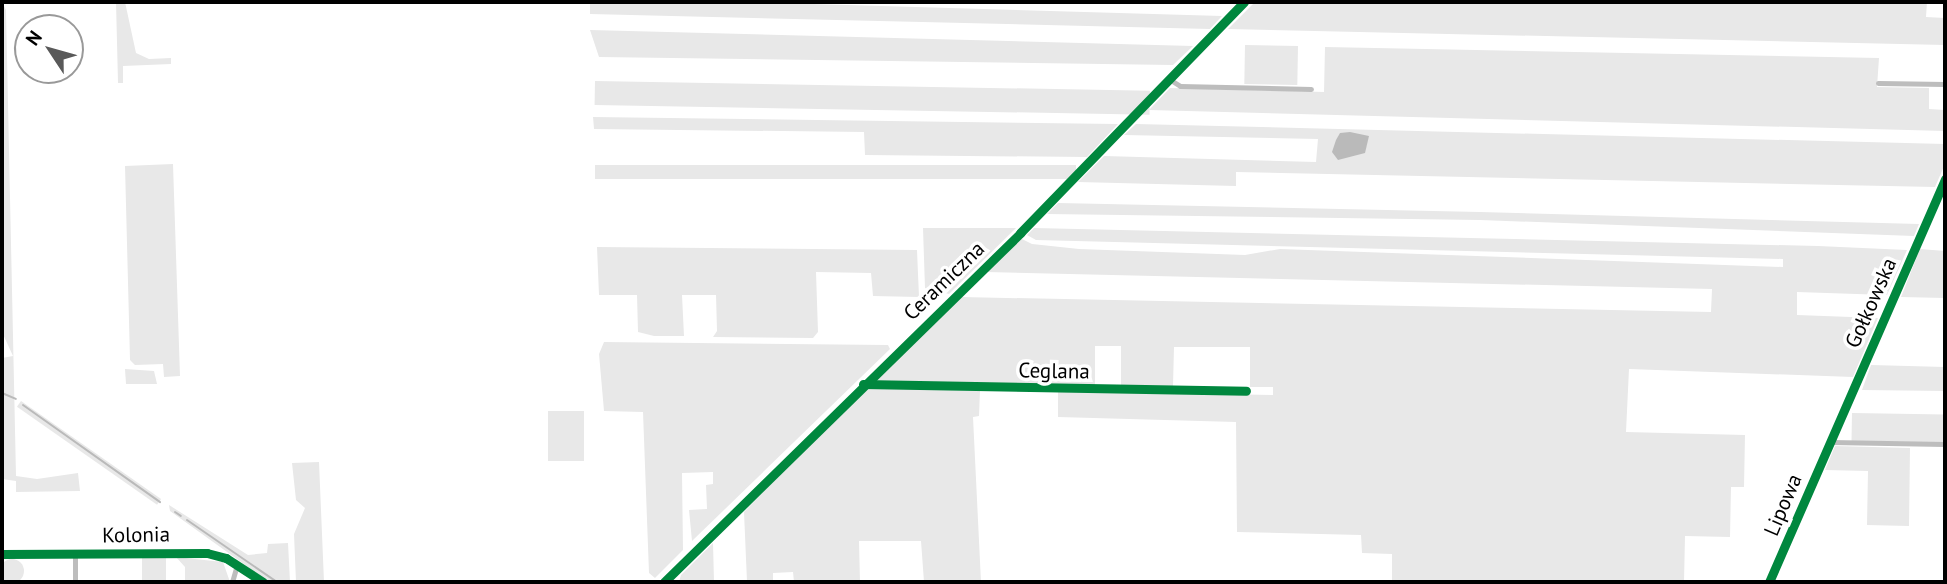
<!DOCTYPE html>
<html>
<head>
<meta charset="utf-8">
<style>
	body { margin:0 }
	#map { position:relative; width:1947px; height:584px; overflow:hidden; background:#fff; font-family:"PT Sans",sans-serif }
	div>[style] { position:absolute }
	.green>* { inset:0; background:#e8e8e8; transform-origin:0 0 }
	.round { border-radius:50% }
	.water>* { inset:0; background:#bababa }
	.stream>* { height:2px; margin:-1px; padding:0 1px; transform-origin:1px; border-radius:1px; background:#bababa }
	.street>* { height:5px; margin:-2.5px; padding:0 2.5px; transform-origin:2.5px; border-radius:2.5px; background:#bdbdbd }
	.secondary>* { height:7px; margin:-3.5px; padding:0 3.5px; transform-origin:3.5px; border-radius:3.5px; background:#bfbfbf }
	.cycleway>* { height:9px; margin:-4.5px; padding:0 4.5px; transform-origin:4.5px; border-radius:4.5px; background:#00873e }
	span { translate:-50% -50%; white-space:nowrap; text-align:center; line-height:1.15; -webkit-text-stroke:7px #fff; paint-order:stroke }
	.street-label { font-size:21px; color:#000 }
	.frame { position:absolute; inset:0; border:4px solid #000; pointer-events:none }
	.north { position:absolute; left:14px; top:14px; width:70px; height:70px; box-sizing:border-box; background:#fff; border:2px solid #999; border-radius:50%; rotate:306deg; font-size:19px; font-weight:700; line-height:28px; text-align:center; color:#000 }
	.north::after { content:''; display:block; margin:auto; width:24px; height:32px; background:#595959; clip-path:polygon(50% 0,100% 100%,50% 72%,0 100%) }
</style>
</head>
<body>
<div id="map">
	<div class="green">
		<i style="clip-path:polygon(2px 2px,6px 10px,16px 476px,37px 479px,78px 473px,80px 491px,16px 492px,16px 481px,2px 479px,2px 358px,13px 356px,2px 332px)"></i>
		<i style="clip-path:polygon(116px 2px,125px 2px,136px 53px,149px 59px,171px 58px,171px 64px,123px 66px,123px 83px,118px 83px)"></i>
		<i style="clip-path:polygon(590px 2px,743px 2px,1222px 16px,1210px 29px,590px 14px)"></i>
		<i style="clip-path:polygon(1255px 2px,1927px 2px,1926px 17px,1945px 18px,1945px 45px,1228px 29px)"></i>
		<i style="clip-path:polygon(590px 30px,1193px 46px,1173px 65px,599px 57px)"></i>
		<i style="left:1245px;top:45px;width:53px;height:39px;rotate:1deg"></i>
		<i style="clip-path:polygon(1325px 47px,1879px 58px,1877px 87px,1929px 88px,1929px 109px,1945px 110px,1945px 131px,1149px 110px,1170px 88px,1324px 92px)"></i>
		<i style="left:595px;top:81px;width:555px;height:24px;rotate:1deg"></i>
		<i style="clip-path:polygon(593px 117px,1118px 124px,1087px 157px,865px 155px,864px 132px,594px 129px)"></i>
		<i style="clip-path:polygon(1136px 124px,1945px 144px,1945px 164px,1935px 187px,1236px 172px,1236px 186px,1078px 182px,1104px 156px,1316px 162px,1318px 139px,1124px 135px)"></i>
		<i style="clip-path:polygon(173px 164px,180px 376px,164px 377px,163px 364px,135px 365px,130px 360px,125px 166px)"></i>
		<i style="left:595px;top:165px;width:481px;height:14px"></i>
		<i style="clip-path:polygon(1058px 203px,1480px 212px,1919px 224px,1914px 236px,1480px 220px,1047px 214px)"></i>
		<i style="clip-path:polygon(923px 228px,1016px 228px,949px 294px,925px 288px)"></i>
		<i style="clip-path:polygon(1034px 228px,1818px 246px,1907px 250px,1887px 295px,1797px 292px,1797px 315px,1878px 318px,1853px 377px,1629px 369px,1626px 432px,1745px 435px,1744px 487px,1731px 487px,1730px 537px,1685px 536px,1684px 582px,1392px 582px,1392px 554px,1362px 553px,1361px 535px,1237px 532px,1236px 422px,1058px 417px,1058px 391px,1273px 395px,1273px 387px,1250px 387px,1250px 347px,1174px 347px,1173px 386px,1121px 385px,1121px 346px,1095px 346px,1095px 385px,875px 381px,961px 297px,1711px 312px,1712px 289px,986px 272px,1020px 238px,1032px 244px,1079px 249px,1245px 255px,1280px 249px,1783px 267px,1783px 259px,1036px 240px,1027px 235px)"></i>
		<i style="clip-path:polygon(597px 247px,917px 250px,919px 297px,873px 296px,871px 273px,816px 272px,818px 332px,813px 338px,713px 337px,717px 331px,716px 295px,682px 295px,684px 336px,654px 336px,638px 332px,637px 295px,599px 295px)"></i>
		<i style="clip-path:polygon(1920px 249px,1945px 251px,1945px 298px,1901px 297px)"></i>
		<i style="clip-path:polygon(604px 342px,888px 345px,890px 349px,692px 541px,689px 510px,707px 509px,706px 485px,713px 484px,713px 472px,682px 473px,683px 550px,655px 578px,649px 573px,643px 412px,604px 411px,599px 354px)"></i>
		<i style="clip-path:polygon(1871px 365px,1945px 367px,1945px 391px,1862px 390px)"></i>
		<i style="clip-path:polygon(125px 369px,154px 371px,157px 384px,126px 384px)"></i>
		<i style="clip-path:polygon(864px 387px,980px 391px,979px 416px,973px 417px,981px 582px,924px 582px,921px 541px,859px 541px,860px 582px,794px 582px,793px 572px,773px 573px,773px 582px,747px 582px,744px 512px)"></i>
		<i style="left:21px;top:401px;width:171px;height:7px;rotate:35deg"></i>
		<i style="left:548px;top:411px;width:36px;height:50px"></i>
		<i style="left:1852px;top:413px;width:93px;height:28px;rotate:1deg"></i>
		<i style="clip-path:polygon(1835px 446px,1910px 448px,1909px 526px,1867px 525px,1868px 471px,1825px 470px)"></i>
		<i style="clip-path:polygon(319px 462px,324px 582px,296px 582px,294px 534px,305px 508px,296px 500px,292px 463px)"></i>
		<i style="clip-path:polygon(169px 505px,248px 555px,267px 553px,268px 544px,288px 543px,290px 582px,269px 582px,170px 511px)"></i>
		<i style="clip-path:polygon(713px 543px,714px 582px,679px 582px,681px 575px)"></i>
		<i style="clip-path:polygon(176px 557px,223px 562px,230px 582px,185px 582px,185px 567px)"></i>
		<i style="left:166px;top:558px;width:24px;height:24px;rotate:90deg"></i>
		<i class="round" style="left:0;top:559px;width:24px;height:24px"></i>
	</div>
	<div class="water">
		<i style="clip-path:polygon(1350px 132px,1369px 136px,1365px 153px,1338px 160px,1332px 152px,1336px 140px,1340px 133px)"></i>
	</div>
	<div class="stream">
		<i style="left:2px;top:393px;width:15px;rotate:23deg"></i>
		<i style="left:23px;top:405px;width:168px;rotate:35.3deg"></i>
		<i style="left:175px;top:512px;width:7px;rotate:34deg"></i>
		<i style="left:187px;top:520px;width:109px;rotate:34.6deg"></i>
	</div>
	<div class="street">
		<i style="left:1169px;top:79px;width:13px;rotate:32deg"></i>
		<i style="left:1180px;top:86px;width:131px;rotate:1.3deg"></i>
		<i style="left:1878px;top:83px;width:67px;rotate:0.9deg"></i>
		<i style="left:863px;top:384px;width:383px;rotate:1deg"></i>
		<i style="left:1830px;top:442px;width:115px;rotate:1deg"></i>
		<i style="left:75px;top:553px;width:29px;rotate:90deg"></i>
		<i style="left:2px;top:554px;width:205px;rotate:-0.3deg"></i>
		<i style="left:207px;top:553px;width:20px;rotate:15deg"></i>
		<i style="left:226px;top:558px;width:44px;rotate:33deg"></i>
		<i style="left:232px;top:582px;width:18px;rotate:-74deg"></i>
		<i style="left:664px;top:582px;width:499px;rotate:-44.4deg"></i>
		<i style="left:1020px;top:233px;width:322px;rotate:-45.9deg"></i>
	</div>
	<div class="secondary">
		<i style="left:1769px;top:582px;width:440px;rotate:-66.4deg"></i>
	</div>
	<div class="cycleway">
		<i style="left:863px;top:384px;width:383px;rotate:1deg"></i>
		<i style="left:2px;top:554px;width:205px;rotate:-0.3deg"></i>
		<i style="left:207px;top:553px;width:20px;rotate:15deg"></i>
		<i style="left:226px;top:558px;width:44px;rotate:33deg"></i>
		<i style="left:664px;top:582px;width:499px;rotate:-44.4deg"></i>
		<i style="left:1020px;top:233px;width:322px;rotate:-45.9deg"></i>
		<i style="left:1769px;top:582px;width:440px;rotate:-66.4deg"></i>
	</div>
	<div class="street-label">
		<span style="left:944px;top:281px;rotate:-44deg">Ceramiczna</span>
		<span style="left:1871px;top:303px;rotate:-66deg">Gołkowska</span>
		<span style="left:1054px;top:371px;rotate:1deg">Ceglana</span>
		<span style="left:1783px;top:505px;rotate:-67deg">Lipowa</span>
		<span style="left:136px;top:535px;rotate:-1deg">Kolonia</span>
	</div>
	<div class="frame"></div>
	<div class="north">N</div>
</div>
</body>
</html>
